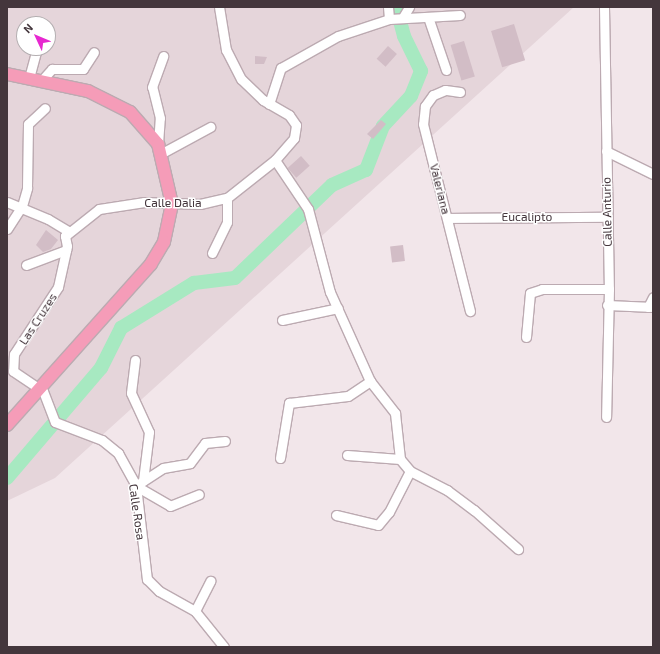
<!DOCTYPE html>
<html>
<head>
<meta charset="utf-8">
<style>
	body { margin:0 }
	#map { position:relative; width:660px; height:654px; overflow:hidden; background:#f2e6ea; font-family:"Exo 2",sans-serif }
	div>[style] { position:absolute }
	.residential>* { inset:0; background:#e5d5da }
	.river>* { height:14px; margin:-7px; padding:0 7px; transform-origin:7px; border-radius:7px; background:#a7e9c1 }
	.building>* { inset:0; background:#d2bdc6; transform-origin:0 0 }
	.roads { filter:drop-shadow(1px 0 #bcaab1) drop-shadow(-1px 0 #bcaab1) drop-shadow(0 1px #bcaab1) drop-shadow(0 -1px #bcaab1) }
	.minor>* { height:9px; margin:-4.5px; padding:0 4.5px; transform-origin:4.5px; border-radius:4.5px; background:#fff }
	.major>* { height:12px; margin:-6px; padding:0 6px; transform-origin:6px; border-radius:6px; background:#f59cb8 }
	span { translate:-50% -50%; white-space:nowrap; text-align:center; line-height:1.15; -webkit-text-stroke:3px #fff; paint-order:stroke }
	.street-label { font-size:12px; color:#44363c }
	.frame { position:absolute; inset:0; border:8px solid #44363c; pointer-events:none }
	.north { position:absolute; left:16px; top:16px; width:40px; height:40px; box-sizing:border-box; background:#fff; border:1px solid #b4afb1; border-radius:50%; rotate:314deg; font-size:11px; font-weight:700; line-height:16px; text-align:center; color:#44363c }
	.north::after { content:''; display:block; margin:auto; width:14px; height:18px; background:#e728d0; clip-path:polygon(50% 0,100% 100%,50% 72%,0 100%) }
</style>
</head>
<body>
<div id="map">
	<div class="residential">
		<i style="clip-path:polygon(evenodd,7px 7px,574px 7px,55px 478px,7px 501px,7px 7px,24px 24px,48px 24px,48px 48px,24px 48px,24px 24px)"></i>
	</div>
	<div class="river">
		<i style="left:7px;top:478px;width:145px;rotate:-49.5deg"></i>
		<i style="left:101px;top:368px;width:45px;rotate:-63.4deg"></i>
		<i style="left:121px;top:328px;width:86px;rotate:-31.7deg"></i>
		<i style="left:194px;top:283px;width:41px;rotate:-7deg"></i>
		<i style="left:235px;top:278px;width:134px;rotate:-43.8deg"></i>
		<i style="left:332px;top:185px;width:37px;rotate:-24deg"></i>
		<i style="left:366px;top:170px;width:47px;rotate:-68.9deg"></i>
		<i style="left:383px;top:126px;width:41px;rotate:-47deg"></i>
		<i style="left:411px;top:96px;width:27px;rotate:-68deg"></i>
		<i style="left:421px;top:71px;width:39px;rotate:-116deg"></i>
		<i style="left:404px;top:36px;width:30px;rotate:-105deg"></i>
	</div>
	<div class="building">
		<i style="left:514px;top:24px;width:38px;height:24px;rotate:73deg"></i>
		<i style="left:464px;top:41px;width:37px;height:14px;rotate:73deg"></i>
		<i style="left:388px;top:46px;width:12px;height:17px;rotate:42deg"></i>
		<i style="clip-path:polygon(255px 56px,267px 57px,264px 64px,255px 64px)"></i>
		<i style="clip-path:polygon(381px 120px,386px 124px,373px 139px,367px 134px)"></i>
		<i style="left:301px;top:156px;width:13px;height:18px;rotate:48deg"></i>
		<i style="clip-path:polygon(46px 230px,58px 240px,51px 249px,43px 252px,36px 245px)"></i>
		<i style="left:403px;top:245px;width:16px;height:13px;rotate:83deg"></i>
	</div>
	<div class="roads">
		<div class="minor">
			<i style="left:388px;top:7px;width:12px;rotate:85deg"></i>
			<i style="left:604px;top:7px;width:282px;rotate:89deg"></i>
			<i style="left:609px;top:289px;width:128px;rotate:91.3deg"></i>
			<i style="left:403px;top:17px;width:12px;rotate:-59deg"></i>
			<i style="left:428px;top:17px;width:56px;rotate:71.2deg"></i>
			<i style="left:29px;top:78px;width:31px;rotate:-75deg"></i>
			<i style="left:42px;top:80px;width:15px;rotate:-48deg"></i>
			<i style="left:52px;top:69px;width:31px"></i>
			<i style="left:83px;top:69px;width:20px;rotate:-57deg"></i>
			<i style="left:460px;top:92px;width:15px;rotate:-172deg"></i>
			<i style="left:445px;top:90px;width:13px;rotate:157deg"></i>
			<i style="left:433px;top:95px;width:14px;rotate:126deg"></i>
			<i style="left:425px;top:106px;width:18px;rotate:96deg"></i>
			<i style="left:423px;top:124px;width:193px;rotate:75.9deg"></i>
			<i style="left:269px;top:104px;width:38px;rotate:-72deg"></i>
			<i style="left:281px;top:68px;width:65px;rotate:-29.3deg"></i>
			<i style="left:338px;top:36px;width:54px;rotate:-18.4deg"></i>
			<i style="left:389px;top:19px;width:71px;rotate:-3.2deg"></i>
			<i style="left:158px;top:144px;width:26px;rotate:-86deg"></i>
			<i style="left:160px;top:118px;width:32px;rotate:-104deg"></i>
			<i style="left:152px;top:87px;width:33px;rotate:-70deg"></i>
			<i style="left:606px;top:151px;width:52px;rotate:26.1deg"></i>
			<i style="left:162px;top:153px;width:55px;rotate:-28.4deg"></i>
			<i style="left:275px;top:160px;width:59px;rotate:56deg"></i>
			<i style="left:308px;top:209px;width:86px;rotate:75.2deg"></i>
			<i style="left:330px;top:292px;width:98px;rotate:65.8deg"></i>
			<i style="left:370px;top:381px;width:41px;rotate:52deg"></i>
			<i style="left:395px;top:413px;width:46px;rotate:83.8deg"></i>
			<i style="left:400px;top:459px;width:16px;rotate:50deg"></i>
			<i style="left:410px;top:471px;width:42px;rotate:27.2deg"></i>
			<i style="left:447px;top:490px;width:34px;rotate:37deg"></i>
			<i style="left:474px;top:510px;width:59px;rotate:41.6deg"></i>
			<i style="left:7px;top:202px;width:44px;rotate:22.5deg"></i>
			<i style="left:48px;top:219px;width:23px;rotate:31deg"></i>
			<i style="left:68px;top:231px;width:6px;rotate:121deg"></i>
			<i style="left:447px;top:218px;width:159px;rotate:-0.4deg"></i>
			<i style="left:7px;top:229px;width:27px;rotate:-57deg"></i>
			<i style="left:22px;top:206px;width:19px;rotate:-74deg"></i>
			<i style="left:27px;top:188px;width:64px;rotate:-89.1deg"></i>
			<i style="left:28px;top:124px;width:23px;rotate:-43deg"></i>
			<i style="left:65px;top:236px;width:10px;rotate:79deg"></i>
			<i style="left:67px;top:246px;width:42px;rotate:102.4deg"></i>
			<i style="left:58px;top:287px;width:80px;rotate:123.3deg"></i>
			<i style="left:14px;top:354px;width:17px;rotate:93deg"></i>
			<i style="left:13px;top:371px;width:36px;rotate:34deg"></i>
			<i style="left:43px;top:391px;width:33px;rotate:69deg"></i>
			<i style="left:55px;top:422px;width:50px;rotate:21deg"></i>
			<i style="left:102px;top:440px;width:21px;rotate:39deg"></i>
			<i style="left:118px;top:453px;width:38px;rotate:61deg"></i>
			<i style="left:136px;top:486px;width:94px;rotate:83.3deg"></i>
			<i style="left:147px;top:579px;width:17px;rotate:45deg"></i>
			<i style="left:159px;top:591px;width:41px;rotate:29.1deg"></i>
			<i style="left:195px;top:611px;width:46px;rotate:51.1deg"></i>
			<i style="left:65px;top:236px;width:43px;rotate:-38.5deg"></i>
			<i style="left:99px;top:209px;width:46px;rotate:-8.8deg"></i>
			<i style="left:144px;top:202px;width:56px;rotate:2deg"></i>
			<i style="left:200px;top:204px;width:28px;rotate:-13deg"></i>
			<i style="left:227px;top:198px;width:61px;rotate:-38.4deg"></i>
			<i style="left:275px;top:160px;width:29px;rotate:-49deg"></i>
			<i style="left:294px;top:138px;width:13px;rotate:-81deg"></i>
			<i style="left:296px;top:125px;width:12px;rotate:-125deg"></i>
			<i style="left:289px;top:115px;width:30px;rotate:-150deg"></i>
			<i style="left:263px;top:100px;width:30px;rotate:-136deg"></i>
			<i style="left:241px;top:79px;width:33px;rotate:-117deg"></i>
			<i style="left:226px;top:50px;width:44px;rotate:-99.2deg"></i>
			<i style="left:212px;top:253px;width:34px;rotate:-64deg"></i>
			<i style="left:227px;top:222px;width:24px;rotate:-90deg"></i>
			<i style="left:26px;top:265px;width:43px;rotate:-20.6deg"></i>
			<i style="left:607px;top:305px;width:46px;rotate:2.5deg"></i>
			<i style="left:648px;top:307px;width:11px;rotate:-63deg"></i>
			<i style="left:282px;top:320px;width:57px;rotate:-12.1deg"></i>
			<i style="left:526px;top:337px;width:44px;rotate:-84.8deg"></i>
			<i style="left:530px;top:293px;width:13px;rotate:-18deg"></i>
			<i style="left:542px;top:289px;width:67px"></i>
			<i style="left:135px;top:360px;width:33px;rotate:97deg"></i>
			<i style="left:131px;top:393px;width:43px;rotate:65.2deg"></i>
			<i style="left:149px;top:432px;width:49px;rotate:97deg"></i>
			<i style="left:347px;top:455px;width:53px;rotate:4.3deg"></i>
			<i style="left:280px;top:458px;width:56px;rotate:-80.7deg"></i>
			<i style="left:289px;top:403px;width:59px;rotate:-6.8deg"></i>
			<i style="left:348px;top:396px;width:27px;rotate:-34deg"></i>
			<i style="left:140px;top:483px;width:27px;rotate:-33deg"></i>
			<i style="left:163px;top:468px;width:27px;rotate:-10deg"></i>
			<i style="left:190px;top:463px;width:25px;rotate:-53deg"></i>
			<i style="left:205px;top:443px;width:20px;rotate:-6deg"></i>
			<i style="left:136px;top:486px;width:39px;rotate:30deg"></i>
			<i style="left:170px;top:506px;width:31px;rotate:-22deg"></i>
			<i style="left:336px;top:515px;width:43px;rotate:13.4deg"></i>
			<i style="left:378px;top:525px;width:17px;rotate:-50deg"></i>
			<i style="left:389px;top:512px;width:46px;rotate:-62.9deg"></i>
			<i style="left:195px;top:611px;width:34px;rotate:-63deg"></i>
		</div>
		<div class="major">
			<i style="left:7px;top:74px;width:83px;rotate:11.9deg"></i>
			<i style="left:88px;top:91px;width:47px;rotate:26.6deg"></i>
			<i style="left:130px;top:112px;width:43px;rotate:48.8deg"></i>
			<i style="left:158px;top:144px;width:62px;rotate:76.9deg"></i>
			<i style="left:172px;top:204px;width:39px;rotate:102deg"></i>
			<i style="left:164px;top:242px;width:26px;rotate:121deg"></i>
			<i style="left:151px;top:264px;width:216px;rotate:131.8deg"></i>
		</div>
	</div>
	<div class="street-label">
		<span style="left:440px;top:189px;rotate:76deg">Valeriana</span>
		<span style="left:173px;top:203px">Calle Dalia</span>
		<span style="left:607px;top:212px;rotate:-91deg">Calle Anturio</span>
		<span style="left:527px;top:217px">Eucalipto</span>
		<span style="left:38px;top:319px;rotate:-57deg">Las Cruzes</span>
		<span style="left:137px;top:512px;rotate:82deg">Calle Rosa</span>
	</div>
	<div class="frame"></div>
	<div class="north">N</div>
</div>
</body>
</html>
